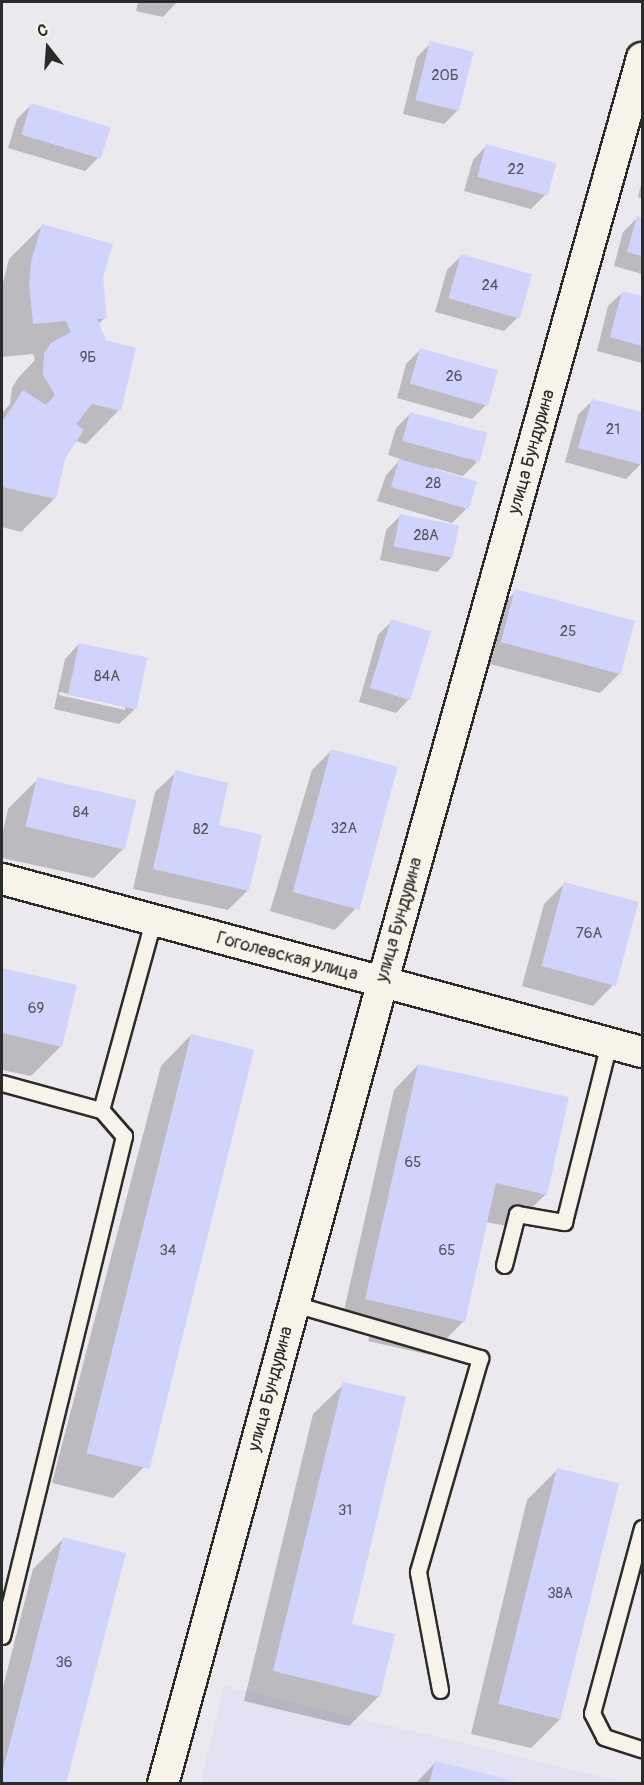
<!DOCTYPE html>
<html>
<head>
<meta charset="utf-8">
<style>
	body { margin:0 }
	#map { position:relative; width:644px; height:1785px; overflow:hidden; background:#ebe9ee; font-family:Pangolin,sans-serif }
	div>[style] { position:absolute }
	.built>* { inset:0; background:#e3e2f2 }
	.shadow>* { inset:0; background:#0003 }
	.building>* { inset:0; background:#d0d3fc; transform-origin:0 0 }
	.roads { filter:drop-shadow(2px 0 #2b2b2b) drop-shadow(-2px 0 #2b2b2b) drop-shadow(0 2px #2b2b2b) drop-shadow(0 -2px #2b2b2b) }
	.service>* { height:15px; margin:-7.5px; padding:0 7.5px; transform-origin:7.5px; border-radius:7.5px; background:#f7f3e8 }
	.minor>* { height:30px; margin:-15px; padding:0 15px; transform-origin:15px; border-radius:15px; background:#f7f3e8 }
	span { translate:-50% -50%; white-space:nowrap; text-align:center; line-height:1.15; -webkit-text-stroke:6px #f7f3e8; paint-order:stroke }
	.number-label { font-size:15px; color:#54555f }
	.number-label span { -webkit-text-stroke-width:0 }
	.street-label { font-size:18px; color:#2b2b2b }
	.frame { position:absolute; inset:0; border:3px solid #2b2b2b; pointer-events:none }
	.north { position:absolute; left:18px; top:18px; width:60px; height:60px; -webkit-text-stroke:4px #f7f3e8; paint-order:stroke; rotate:343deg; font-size:16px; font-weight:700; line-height:24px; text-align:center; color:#2b2b2b }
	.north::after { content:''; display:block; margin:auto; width:21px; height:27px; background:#2b2b2b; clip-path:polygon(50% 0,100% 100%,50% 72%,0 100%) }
</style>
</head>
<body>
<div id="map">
	<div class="built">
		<i style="clip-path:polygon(224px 1686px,629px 1783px,200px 1784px)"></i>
	</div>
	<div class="shadow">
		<i style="clip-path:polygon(138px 2px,169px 3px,177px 2px,163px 17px,136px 11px)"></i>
		<i style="clip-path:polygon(431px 43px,458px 110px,444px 124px,403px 114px,417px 57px)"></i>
		<i style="clip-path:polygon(31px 105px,99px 157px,85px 171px,8px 148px,17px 119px)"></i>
		<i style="clip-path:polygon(487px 145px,545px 195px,531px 209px,464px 191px,473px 160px)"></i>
		<i style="clip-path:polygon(642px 181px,642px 199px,638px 197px)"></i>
		<i style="clip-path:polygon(637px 218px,642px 219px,642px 274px,614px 266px,623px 232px)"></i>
		<i style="clip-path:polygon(42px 226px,102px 277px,105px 317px,98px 325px,119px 410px,86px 444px,75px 441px,64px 458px,55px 498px,21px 532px,2px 527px,2px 413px,10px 404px,12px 388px,18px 378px,35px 360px,33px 354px,2px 357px,2px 286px,9px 259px)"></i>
		<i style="clip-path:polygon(462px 255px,518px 317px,504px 331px,435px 312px,447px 270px)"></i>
		<i style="clip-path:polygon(623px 292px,642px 298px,642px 363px,597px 351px,608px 306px)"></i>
		<i style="clip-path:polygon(420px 350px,486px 405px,472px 419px,397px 398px,406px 364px)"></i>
		<i style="clip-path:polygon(592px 401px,642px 414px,642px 457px,640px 465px,626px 479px,565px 462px,578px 415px)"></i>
		<i style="clip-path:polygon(410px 414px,477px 462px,463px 476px,434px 468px,433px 471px,466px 509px,452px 523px,377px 501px,386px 475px,401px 459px,388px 455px,396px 428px)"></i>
		<i style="clip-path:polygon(400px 516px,451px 558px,437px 572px,380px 560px,386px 530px)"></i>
		<i style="clip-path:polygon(516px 591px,620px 673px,600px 693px,482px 662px,496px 611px)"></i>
		<i style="clip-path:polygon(392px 621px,410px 698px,396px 713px,359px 702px,378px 635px)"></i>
		<i style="clip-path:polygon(evenodd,79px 644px,134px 710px,119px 724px,54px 709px,65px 659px,79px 644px,60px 692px,125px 707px,125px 710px,59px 695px,60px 692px)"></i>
		<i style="clip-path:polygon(332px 750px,355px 909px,335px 930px,270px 911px,312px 770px)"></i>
		<i style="clip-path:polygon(176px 772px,217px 826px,248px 890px,228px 910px,133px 889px,155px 792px)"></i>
		<i style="clip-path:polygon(38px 779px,124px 848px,94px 878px,2px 858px,2px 836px,8px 809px)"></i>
		<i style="clip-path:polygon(564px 884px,613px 985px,593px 1006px,522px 986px,544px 904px)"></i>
		<i style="clip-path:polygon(2px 969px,75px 986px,61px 1046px,31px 1076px,2px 1070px)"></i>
		<i style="clip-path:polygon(191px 1035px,143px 1468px,113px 1498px,52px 1483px,161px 1066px)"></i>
		<i style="clip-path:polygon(418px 1065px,546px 1194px,512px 1227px,486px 1222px,464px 1321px,430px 1355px,368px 1341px,371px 1330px,341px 1324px,394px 1090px)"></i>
		<i style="clip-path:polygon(344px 1384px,350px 1625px,379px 1696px,349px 1726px,244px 1701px,313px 1414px)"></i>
		<i style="clip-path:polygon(557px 1470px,561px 1718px,531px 1748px,471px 1734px,527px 1500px)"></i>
		<i style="clip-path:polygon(64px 1538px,65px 1784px,2px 1784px,2px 1691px,33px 1569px)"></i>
		<i style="clip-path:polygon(435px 1763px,518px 1784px,415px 1784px)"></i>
	</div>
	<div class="building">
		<i style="left:430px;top:41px;width:45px;height:61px;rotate:14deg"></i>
		<i style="left:31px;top:103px;width:83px;height:33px;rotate:17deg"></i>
		<i style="left:486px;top:144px;width:73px;height:34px;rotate:15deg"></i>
		<i style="clip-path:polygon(637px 216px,642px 218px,642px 256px,627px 252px)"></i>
		<i style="clip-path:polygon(42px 224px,113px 244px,103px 277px,107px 318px,97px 319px,106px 340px,136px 348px,121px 411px,92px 404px,76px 424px,84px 430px,65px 459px,56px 499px,2px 487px,2px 422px,23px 390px,46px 405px,55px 395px,43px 375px,44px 353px,51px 343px,71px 332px,66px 321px,33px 324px,29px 284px,31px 262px)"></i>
		<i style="left:461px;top:254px;width:74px;height:46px;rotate:16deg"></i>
		<i style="clip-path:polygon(622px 291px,642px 296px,642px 346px,610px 337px)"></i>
		<i style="left:420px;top:348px;width:81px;height:37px;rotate:16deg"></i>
		<i style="clip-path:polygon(592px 399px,642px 412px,642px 465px,578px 448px)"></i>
		<i style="left:410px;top:412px;width:80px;height:30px;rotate:15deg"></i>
		<i style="left:399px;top:459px;width:81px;height:29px;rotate:16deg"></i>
		<i style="left:400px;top:514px;width:60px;height:33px;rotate:11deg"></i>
		<i style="left:515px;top:589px;width:124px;height:55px;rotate:15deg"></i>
		<i style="left:391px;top:619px;width:42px;height:72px;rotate:17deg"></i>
		<i style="left:79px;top:643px;width:70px;height:53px;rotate:12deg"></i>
		<i style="left:331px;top:749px;width:69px;height:148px;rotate:15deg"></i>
		<i style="clip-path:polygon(175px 770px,228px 783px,219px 825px,262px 835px,249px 891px,153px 869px)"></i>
		<i style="left:37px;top:777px;width:102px;height:51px;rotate:13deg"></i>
		<i style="left:564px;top:882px;width:77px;height:87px;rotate:15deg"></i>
		<i style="clip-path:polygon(2px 968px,77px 985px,62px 1047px,2px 1033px)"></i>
		<i style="left:191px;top:1034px;width:65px;height:432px;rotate:14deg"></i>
		<i style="clip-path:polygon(418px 1064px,569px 1097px,547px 1195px,496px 1183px,465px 1322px,365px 1299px)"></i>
		<i style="clip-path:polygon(343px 1382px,406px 1397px,352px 1624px,395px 1634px,380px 1697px,273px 1671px)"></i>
		<i style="left:557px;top:1468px;width:64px;height:243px;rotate:14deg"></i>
		<i style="clip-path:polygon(63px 1537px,126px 1553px,66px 1784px,2px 1784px,2px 1773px)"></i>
		<i style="clip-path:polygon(435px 1761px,521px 1783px,521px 1784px,429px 1784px)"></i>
	</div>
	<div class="roads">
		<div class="service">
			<i style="left:2px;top:1083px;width:103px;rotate:15.3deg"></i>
			<i style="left:101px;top:1110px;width:196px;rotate:-74.6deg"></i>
			<i style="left:504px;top:1265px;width:53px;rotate:-75.7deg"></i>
			<i style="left:517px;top:1214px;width:48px;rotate:9.7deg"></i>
			<i style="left:564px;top:1222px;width:185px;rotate:-75.9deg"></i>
			<i style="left:294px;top:1304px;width:194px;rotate:16.2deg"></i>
			<i style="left:480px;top:1358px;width:223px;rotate:106.2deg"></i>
			<i style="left:418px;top:1572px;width:120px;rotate:79.4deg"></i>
			<i style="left:642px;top:1528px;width:192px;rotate:105.1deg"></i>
			<i style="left:592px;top:1713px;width:27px;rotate:63deg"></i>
			<i style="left:604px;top:1737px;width:40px;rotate:18deg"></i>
			<i style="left:2px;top:1636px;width:515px;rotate:-76.29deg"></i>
			<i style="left:124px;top:1136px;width:35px;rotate:-131deg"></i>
		</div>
		<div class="minor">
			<i style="left:2px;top:879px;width:663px;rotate:15.13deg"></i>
			<i style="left:163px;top:1784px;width:829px;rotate:-74.69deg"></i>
			<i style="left:382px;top:984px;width:962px;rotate:-74.32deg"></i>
		</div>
	</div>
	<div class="number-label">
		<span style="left:445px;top:76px">20Б</span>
		<span style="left:516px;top:170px">22</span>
		<span style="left:490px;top:286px">24</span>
		<span style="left:88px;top:358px">9Б</span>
		<span style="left:454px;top:377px">26</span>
		<span style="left:613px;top:430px">21</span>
		<span style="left:433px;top:484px">28</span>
		<span style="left:426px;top:536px">28А</span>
		<span style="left:568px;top:632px">25</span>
		<span style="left:107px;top:677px">84А</span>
		<span style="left:81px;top:813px">84</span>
		<span style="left:344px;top:829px">32А</span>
		<span style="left:201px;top:830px">82</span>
		<span style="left:589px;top:934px">76А</span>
		<span style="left:36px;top:1009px">69</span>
		<span style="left:413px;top:1163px">65</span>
		<span style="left:168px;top:1251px">34</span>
		<span style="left:447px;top:1251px">65</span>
		<span style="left:345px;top:1511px">31</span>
		<span style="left:560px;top:1594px">38А</span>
		<span style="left:64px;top:1663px">36</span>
	</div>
	<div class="street-label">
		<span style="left:532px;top:452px;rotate:-74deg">улица Бундурина</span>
		<span style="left:400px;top:920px;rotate:-74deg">улица Бундурина</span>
		<span style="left:287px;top:957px;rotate:15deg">Гоголевская улица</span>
		<span style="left:271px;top:1389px;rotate:-75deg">улица Бундурина</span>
	</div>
	<div class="frame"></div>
	<div class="north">С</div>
</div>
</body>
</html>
